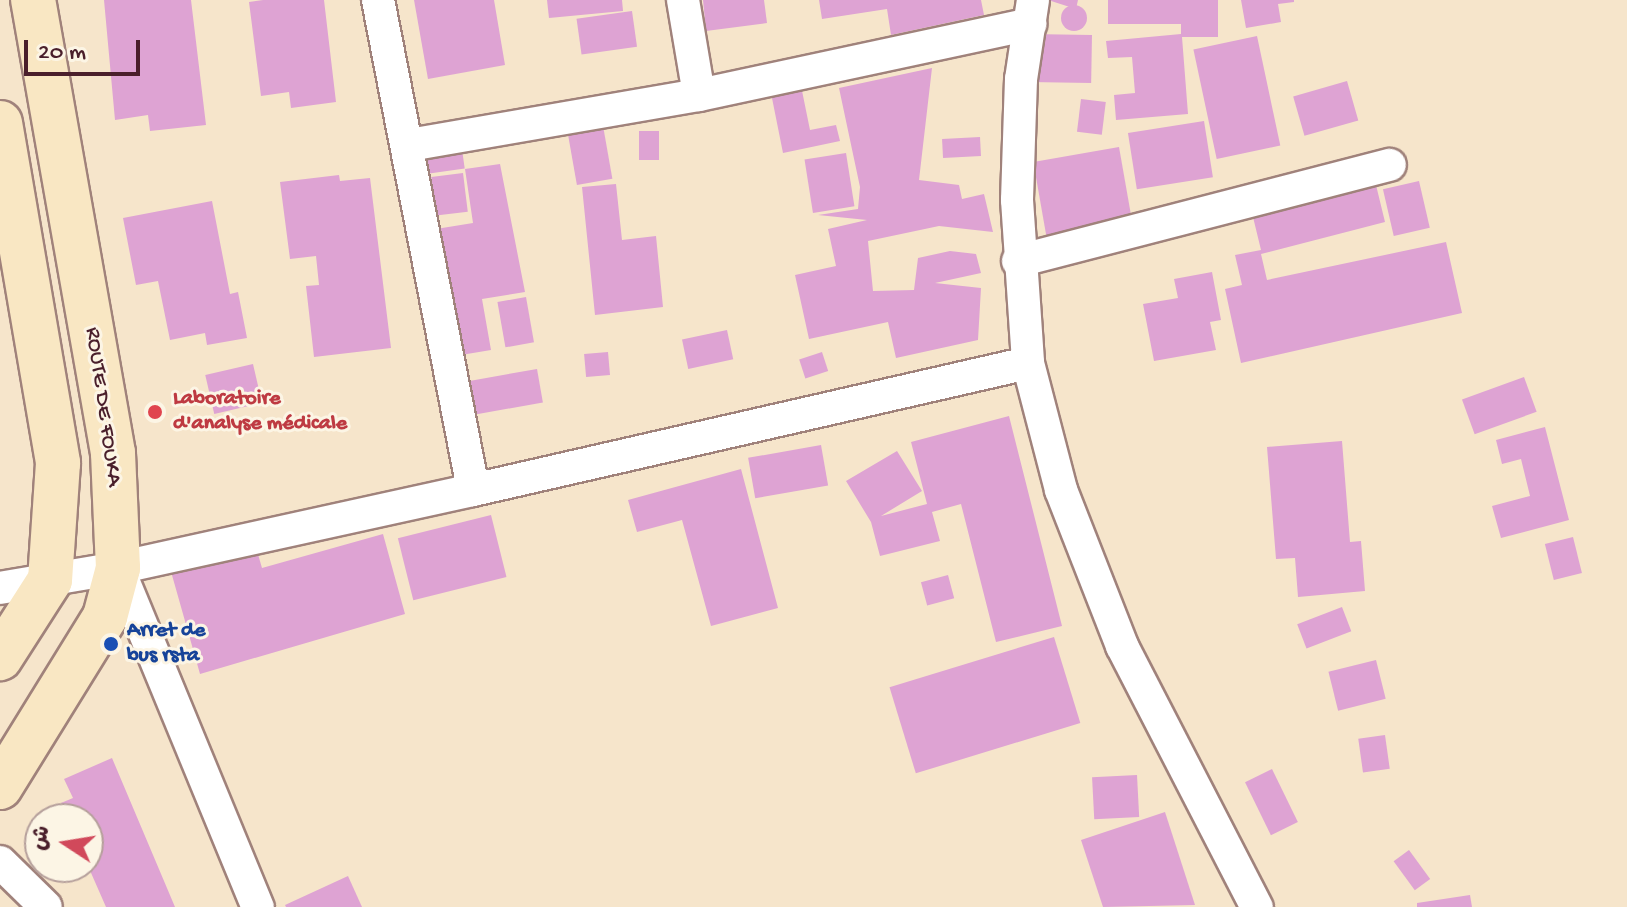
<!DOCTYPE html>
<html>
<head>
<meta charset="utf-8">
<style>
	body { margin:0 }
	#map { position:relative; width:1627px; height:907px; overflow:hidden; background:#f6e5cb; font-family:"Gochi Hand","Playpen Sans Arabic",sans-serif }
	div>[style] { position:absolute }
	.building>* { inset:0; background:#dea3d3; transform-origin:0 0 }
	.round { border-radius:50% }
	.roads { filter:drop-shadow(2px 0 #a0827b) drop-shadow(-2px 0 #a0827b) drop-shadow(0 2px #a0827b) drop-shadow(0 -2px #a0827b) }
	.minor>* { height:32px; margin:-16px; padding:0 16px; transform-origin:16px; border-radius:16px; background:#fff }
	.secondary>* { height:44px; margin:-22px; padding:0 22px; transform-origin:22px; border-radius:22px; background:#f9e7c3 }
	.dots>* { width:22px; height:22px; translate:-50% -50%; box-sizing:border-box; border:4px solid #fcf5e5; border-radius:50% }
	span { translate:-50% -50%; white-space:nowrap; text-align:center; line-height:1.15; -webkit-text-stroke:6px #fcf5e5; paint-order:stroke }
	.health-label { font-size:22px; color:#be3a42; font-weight:700 }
	.left { translate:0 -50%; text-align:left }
	.street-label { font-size:22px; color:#4a1f2b }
	.transit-label { font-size:22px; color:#164399; font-weight:700 }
	.north { position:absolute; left:24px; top:803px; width:80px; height:80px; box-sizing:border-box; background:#fcf5e5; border:2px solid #b59f9b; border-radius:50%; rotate:282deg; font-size:22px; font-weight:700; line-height:32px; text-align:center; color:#4a1f2b }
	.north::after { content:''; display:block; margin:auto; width:28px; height:36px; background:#d1495b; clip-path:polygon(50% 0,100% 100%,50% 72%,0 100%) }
	.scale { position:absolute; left:24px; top:40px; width:116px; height:36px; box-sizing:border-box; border:4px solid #4a1f2b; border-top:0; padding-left:10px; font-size:24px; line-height:28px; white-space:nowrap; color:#4a1f2b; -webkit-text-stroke:6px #fcf5e5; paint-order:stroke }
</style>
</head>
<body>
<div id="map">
	<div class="building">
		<i style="clip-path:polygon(104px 0,191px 0,206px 125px,150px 131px,148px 115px,115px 120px)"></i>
		<i style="clip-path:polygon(263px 0,324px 0,336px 102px,291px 108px,289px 92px,261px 96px,249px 2px)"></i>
		<i style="clip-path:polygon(414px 0,494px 0,505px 65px,428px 79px)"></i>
		<i style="clip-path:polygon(547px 0,622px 0,623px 11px,549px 18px)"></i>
		<i style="clip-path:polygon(703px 0,764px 0,767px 23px,706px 31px)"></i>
		<i style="clip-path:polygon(819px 0,981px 0,984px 15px,891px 35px,887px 9px,822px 19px)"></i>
		<i style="clip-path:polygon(1048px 0,1078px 0,1076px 9px)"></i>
		<i style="clip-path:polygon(1108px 0,1218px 0,1218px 37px,1182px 37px,1188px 114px,1116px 120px,1114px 95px,1135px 93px,1132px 57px,1108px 58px,1106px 41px,1181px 34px,1181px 24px,1108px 24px)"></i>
		<i style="clip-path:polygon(1241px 0,1294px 0,1294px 2px,1278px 4px,1281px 22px,1246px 28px)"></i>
		<i class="round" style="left:1061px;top:5px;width:26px;height:26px"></i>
		<i style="left:632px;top:11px;width:36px;height:56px;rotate:82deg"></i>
		<i style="left:1030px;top:34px;width:62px;height:48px;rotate:1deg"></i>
		<i style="left:1257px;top:36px;width:112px;height:65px;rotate:78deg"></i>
		<i style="clip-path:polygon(932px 68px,919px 180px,959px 185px,962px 199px,984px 194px,993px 232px,939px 226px,868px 241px,873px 291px,914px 290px,918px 258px,950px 251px,976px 254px,981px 273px,935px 283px,981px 288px,978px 340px,896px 358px,888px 322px,809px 339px,795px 275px,836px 266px,828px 229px,867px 220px,818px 215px,858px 209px,860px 187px,839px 88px)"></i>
		<i style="clip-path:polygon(799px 76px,810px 130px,836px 125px,840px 141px,783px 153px,769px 83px)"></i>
		<i style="left:1347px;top:81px;width:41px;height:56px;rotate:74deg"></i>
		<i style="left:1081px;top:99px;width:25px;height:33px;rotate:7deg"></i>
		<i style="left:599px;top:103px;width:77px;height:36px;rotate:80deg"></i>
		<i style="left:1204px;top:121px;width:57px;height:77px;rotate:81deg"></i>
		<i style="left:459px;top:128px;width:41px;height:41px;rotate:82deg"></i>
		<i style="left:639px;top:131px;width:20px;height:29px"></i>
		<i style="left:980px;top:137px;width:19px;height:38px;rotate:87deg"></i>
		<i style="left:1119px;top:147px;width:80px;height:87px;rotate:80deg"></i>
		<i style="left:846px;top:153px;width:54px;height:42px;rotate:81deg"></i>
		<i style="clip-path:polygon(500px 164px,525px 292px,482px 299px,491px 350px,455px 356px,436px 229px,473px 223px,465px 169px)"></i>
		<i style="left:463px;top:173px;width:39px;height:32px;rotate:83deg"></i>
		<i style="clip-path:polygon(339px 175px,340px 181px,370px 178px,391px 348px,314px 357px,306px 286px,319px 285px,316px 256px,290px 259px,280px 182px)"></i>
		<i style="left:1419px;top:181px;width:48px;height:37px;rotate:77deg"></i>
		<i style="clip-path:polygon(616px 184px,622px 240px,656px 236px,663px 307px,595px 315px,582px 187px)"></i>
		<i style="clip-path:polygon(1376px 185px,1385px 222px,1261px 254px,1267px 280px,1446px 242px,1462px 313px,1241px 363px,1225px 289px,1242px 285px,1235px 255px,1261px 250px,1253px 217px)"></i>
		<i style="clip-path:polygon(212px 201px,230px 294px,238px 292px,247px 338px,207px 345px,205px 333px,170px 340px,158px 281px,136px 285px,123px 218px)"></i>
		<i style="clip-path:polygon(1212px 272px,1221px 320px,1210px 322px,1216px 350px,1154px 361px,1143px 304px,1178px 298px,1174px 279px)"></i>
		<i style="left:526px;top:297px;width:46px;height:29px;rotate:80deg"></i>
		<i style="left:727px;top:330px;width:30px;height:46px;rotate:78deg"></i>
		<i style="left:608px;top:352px;width:23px;height:24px;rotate:85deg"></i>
		<i style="left:822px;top:352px;width:20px;height:24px;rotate:72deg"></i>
		<i style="left:253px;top:364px;width:40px;height:49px;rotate:77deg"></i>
		<i style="left:537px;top:369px;width:34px;height:70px;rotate:80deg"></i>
		<i style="left:1524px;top:377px;width:37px;height:66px;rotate:70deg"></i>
		<i style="clip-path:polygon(1009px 416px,1062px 626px,996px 642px,961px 504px,932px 512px,940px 541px,880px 556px,871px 522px,846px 481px,897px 451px,922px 491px,881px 516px,927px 504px,911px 442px)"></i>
		<i style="clip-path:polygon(1545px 427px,1569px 520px,1501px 538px,1492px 506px,1530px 496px,1521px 459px,1502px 464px,1496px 440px)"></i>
		<i style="clip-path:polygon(1342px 441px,1350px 542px,1361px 541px,1365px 591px,1298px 597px,1295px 558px,1276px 559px,1267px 447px)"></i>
		<i style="left:821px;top:445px;width:41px;height:74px;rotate:80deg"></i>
		<i style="clip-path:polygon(741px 469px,778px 608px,711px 626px,682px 520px,637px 532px,628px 500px)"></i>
		<i style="left:491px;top:515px;width:64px;height:96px;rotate:76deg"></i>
		<i style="clip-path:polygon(383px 534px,405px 614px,200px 674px,168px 561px,253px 537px,262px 568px)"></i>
		<i style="left:1573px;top:537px;width:37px;height:29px;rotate:76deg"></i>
		<i style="left:948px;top:575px;width:24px;height:28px;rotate:75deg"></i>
		<i style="left:1342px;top:607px;width:26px;height:48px;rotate:69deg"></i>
		<i style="left:1054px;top:637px;width:90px;height:172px;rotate:73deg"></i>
		<i style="left:1376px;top:660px;width:40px;height:49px;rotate:76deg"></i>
		<i style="left:1385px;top:735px;width:34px;height:27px;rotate:82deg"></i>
		<i style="clip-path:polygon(112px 758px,175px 907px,106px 907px,88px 866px,88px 819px,68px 819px,61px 803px,73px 798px,64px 779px)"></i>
		<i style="left:1272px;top:769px;width:59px;height:30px;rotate:64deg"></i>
		<i style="left:1137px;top:775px;width:42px;height:45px;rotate:87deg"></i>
		<i style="clip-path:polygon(1165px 812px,1195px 905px,1103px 907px,1081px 840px)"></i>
		<i style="left:1409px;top:850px;width:36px;height:19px;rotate:54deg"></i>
		<i style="clip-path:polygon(348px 876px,362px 907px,286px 907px,285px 905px)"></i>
		<i style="clip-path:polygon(1470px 895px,1472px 907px,1417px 907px,1417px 903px)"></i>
	</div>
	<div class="roads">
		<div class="minor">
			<i style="left:378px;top:0;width:499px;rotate:79deg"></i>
			<i style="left:683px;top:0;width:96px;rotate:80.4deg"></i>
			<i style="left:1033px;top:0;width:80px;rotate:98.6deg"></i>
			<i style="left:1021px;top:79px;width:121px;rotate:91.9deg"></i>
			<i style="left:1017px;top:200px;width:163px;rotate:86.1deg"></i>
			<i style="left:1028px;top:363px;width:131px;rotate:75.4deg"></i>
			<i style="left:1061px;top:490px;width:168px;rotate:68.6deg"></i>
			<i style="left:1122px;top:646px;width:294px;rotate:62.7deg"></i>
			<i style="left:409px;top:145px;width:294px;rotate:-9.8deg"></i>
			<i style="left:699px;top:95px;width:339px;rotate:-12.1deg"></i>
			<i style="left:1018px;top:261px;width:384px;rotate:-14.5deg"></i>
			<i style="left:118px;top:568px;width:367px;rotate:67.6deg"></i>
			<i style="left:0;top:588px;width:120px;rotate:-9.6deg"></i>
			<i style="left:118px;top:568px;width:363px;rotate:-12.4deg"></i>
			<i style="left:473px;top:490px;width:569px;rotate:-12.89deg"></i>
			<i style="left:0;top:862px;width:64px;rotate:44.4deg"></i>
		</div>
		<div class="secondary">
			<i style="left:0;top:123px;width:345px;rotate:80.3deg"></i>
			<i style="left:58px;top:463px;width:117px;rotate:93.9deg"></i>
			<i style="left:50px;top:580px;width:93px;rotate:122.7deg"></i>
			<i style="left:0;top:787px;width:200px;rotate:-58.3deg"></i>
			<i style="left:105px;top:617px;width:51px;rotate:-75.1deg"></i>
			<i style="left:118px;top:568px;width:115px;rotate:-92.5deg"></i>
			<i style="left:113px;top:453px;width:460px;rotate:-100deg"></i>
		</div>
	</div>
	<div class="dots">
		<i style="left:155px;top:412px;background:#e0444e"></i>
		<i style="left:111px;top:644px;background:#1a4fb4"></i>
	</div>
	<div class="health-label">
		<span class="left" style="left:173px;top:412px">Laboratoire<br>d'analyse médicale</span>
	</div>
	<div class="street-label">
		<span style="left:102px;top:407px;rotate:82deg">ROUTE DE FOUKA</span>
	</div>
	<div class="transit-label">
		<span class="left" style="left:127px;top:644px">Arret de<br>bus rsta</span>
	</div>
	<div class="north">ش</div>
	<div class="scale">20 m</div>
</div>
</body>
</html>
